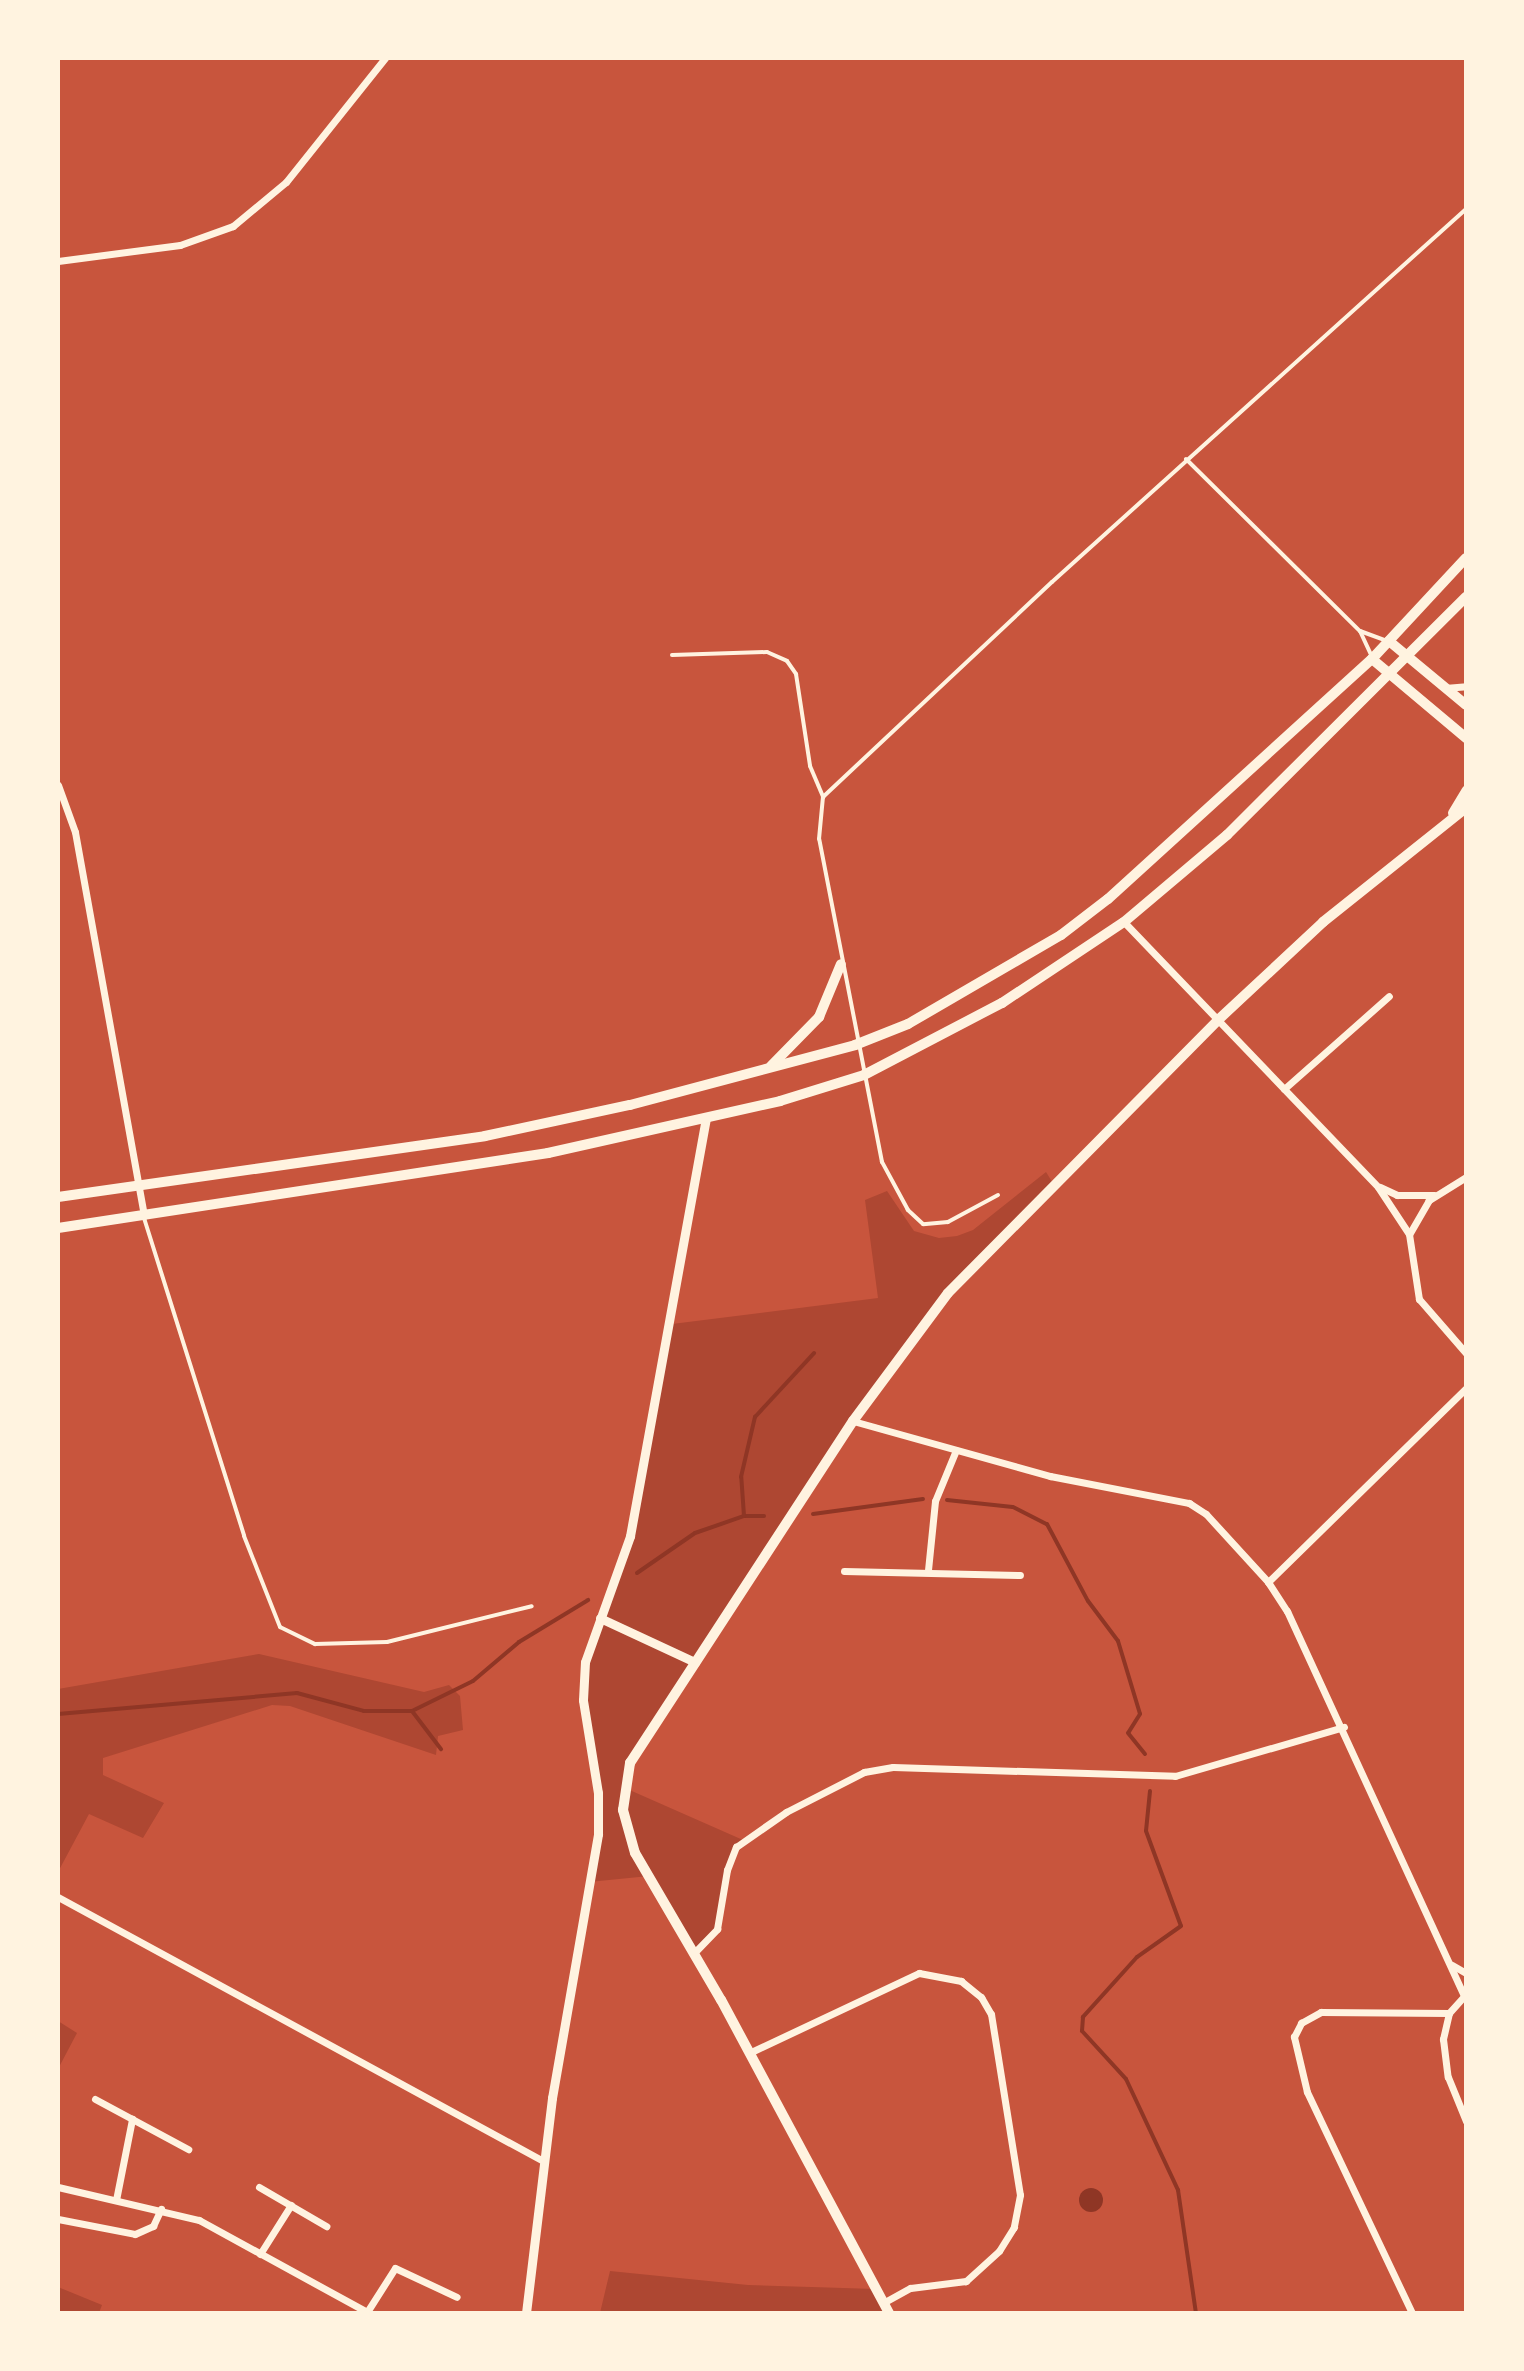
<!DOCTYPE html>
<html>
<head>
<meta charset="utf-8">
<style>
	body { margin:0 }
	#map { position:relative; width:1524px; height:2371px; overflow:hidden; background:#c8553d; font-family:Jost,sans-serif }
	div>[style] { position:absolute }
	.green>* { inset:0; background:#ae4732 }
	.water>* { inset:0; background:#8f3625 }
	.round { border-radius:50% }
	.stream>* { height:4px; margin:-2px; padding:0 2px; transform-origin:2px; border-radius:2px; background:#8f3625 }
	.service>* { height:4px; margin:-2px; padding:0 2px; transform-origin:2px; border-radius:2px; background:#fff3e0 }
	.minor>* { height:7px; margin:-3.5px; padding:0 3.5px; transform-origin:3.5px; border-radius:3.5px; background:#fff3e0 }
	.tertiary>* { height:9px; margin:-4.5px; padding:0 4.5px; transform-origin:4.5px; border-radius:4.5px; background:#fff3e0 }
	.secondary>* { height:10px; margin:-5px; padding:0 5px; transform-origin:5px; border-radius:5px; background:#fff3e0 }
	span { translate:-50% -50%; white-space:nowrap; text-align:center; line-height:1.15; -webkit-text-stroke:7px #fff3e0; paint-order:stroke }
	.frame { position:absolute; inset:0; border:60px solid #fff3e0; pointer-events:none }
</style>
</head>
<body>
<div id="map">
	<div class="green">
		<i style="clip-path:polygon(1046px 1172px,1056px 1188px,1002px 1238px,911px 1340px,645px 1735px,625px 1788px,743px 1840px,736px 1847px,716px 1929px,693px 1953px,649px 1876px,589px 1882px,599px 1815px,583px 1675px,619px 1572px,672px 1324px,878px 1298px,865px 1200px,887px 1191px,914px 1231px,939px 1238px,957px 1236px,973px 1230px)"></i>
		<i style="clip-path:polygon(259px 1654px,424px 1692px,449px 1685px,460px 1696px,463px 1730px,438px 1736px,436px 1755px,290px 1706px,272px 1705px,103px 1758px,103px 1775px,164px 1803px,143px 1838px,89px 1814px,58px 1872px,58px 1689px)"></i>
		<i style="clip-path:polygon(58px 2021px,77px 2033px,58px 2069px)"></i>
		<i style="clip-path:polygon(610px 2271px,748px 2285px,875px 2289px,890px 2313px,600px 2313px)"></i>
		<i style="clip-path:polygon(58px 2287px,102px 2305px,99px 2313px,58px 2313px)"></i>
	</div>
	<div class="water">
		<i class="round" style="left:1079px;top:2188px;width:24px;height:24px"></i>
	</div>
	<div class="stream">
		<i style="left:947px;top:1500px;width:66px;rotate:6.1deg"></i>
		<i style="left:1013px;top:1507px;width:38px;rotate:27deg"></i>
		<i style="left:1047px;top:1524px;width:87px;rotate:62deg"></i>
		<i style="left:1088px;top:1601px;width:50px;rotate:53.1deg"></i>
		<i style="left:1118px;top:1641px;width:76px;rotate:73.2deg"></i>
		<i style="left:1140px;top:1714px;width:22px;rotate:122deg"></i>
		<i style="left:1128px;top:1733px;width:27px;rotate:51deg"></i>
		<i style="left:813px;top:1514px;width:111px;rotate:-7.8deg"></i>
		<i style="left:744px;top:1516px;width:20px"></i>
		<i style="left:637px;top:1573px;width:70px;rotate:-34.6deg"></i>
		<i style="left:695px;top:1533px;width:52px;rotate:-19.1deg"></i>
		<i style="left:744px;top:1516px;width:39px;rotate:-94deg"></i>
		<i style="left:741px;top:1477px;width:62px;rotate:-76.9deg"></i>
		<i style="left:755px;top:1417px;width:87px;rotate:-47.3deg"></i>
		<i style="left:412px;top:1711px;width:68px;rotate:-26.2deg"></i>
		<i style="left:473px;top:1681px;width:60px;rotate:-40.3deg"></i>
		<i style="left:519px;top:1642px;width:81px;rotate:-31.3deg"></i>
		<i style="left:58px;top:1714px;width:240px;rotate:-5deg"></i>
		<i style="left:297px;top:1693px;width:69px;rotate:15deg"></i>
		<i style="left:364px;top:1711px;width:48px"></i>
		<i style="left:412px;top:1711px;width:48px;rotate:52.7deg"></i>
		<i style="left:1150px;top:1791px;width:40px;rotate:95.7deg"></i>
		<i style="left:1146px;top:1831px;width:101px;rotate:69.8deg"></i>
		<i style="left:1181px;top:1926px;width:54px;rotate:144.8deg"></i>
		<i style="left:1137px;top:1957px;width:81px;rotate:132deg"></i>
		<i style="left:1083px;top:2017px;width:14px;rotate:94deg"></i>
		<i style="left:1082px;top:2031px;width:65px;rotate:47.5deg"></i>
		<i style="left:1126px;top:2079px;width:123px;rotate:64.9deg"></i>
		<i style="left:1178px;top:2190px;width:124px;rotate:81.7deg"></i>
	</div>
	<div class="service">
		<i style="left:1186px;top:459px;width:245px;rotate:44.7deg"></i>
		<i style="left:1360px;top:631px;width:29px;rotate:65deg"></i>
		<i style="left:1360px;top:631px;width:30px;rotate:20deg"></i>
		<i style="left:672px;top:655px;width:95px;rotate:-1.8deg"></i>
		<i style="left:767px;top:652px;width:22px;rotate:24deg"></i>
		<i style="left:787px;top:661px;width:16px;rotate:55deg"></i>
		<i style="left:796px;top:674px;width:93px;rotate:81.3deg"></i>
		<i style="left:810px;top:766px;width:34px;rotate:67deg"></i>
		<i style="left:998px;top:1195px;width:57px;rotate:151.6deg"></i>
		<i style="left:948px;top:1222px;width:25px;rotate:175deg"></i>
		<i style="left:923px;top:1224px;width:21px;rotate:-137deg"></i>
		<i style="left:908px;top:1210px;width:55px;rotate:-118.4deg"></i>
		<i style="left:882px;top:1162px;width:329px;rotate:-101deg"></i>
		<i style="left:819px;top:839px;width:42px;rotate:-84.6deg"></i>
		<i style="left:823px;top:797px;width:314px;rotate:-43.2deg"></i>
		<i style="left:1052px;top:582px;width:557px;rotate:-42.02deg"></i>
		<i style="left:144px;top:1218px;width:333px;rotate:72.5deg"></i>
		<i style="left:244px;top:1536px;width:98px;rotate:68.4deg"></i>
		<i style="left:280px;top:1627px;width:39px;rotate:26deg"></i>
		<i style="left:315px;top:1644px;width:72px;rotate:-1.6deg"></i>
		<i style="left:387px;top:1642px;width:149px;rotate:-13.9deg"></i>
	</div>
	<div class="minor">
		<i style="left:58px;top:261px;width:123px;rotate:-7.5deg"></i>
		<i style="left:180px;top:245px;width:56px;rotate:-19.7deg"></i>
		<i style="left:233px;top:226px;width:69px;rotate:-39.7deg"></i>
		<i style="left:286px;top:182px;width:159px;rotate:-51.4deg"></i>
		<i style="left:1445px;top:688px;width:21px;rotate:-5deg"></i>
		<i style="left:58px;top:785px;width:50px;rotate:70.1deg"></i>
		<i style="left:75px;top:832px;width:390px;rotate:79.8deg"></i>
		<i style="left:1124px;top:922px;width:367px;rotate:46.2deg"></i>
		<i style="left:1378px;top:1187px;width:56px;rotate:56.6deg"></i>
		<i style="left:1284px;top:1089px;width:140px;rotate:-41.5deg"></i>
		<i style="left:1466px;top:1177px;width:44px;rotate:148.1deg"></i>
		<i style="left:1429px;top:1200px;width:39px;rotate:120deg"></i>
		<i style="left:1409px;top:1234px;width:66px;rotate:81.3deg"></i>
		<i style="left:1419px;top:1299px;width:72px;rotate:49deg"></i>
		<i style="left:1380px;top:1187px;width:19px;rotate:25deg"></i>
		<i style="left:1397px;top:1195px;width:37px"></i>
		<i style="left:853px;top:1421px;width:205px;rotate:15.6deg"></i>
		<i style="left:1050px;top:1476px;width:142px;rotate:11deg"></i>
		<i style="left:1189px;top:1503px;width:20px;rotate:33deg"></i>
		<i style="left:1206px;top:1514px;width:92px;rotate:47.6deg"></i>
		<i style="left:1268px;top:1582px;width:35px;rotate:57deg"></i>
		<i style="left:1287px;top:1611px;width:423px;rotate:65.3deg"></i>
		<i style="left:928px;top:1570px;width:69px;rotate:-84.2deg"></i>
		<i style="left:935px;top:1501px;width:55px;rotate:-67.6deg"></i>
		<i style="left:844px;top:1571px;width:176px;rotate:1.3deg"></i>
		<i style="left:1268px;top:1582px;width:277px;rotate:-44.4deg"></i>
		<i style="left:58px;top:1897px;width:554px;rotate:28.55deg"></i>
		<i style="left:693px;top:1954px;width:35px;rotate:-46deg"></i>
		<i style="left:717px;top:1929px;width:60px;rotate:-80.4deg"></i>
		<i style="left:727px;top:1870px;width:25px;rotate:-69deg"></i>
		<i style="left:736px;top:1847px;width:61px;rotate:-35deg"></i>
		<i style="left:786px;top:1812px;width:88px;rotate:-27.1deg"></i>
		<i style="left:864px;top:1772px;width:29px;rotate:-10deg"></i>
		<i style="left:893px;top:1767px;width:282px;rotate:1.8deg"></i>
		<i style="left:1175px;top:1776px;width:176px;rotate:-16.2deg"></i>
		<i style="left:1452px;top:1965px;width:16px;rotate:30deg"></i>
		<i style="left:1466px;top:1994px;width:25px;rotate:132deg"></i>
		<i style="left:1449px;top:2013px;width:27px;rotate:103deg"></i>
		<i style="left:1443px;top:2039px;width:38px;rotate:83deg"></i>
		<i style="left:1448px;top:2077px;width:48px;rotate:67.8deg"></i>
		<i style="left:749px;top:2053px;width:188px;rotate:-25.2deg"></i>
		<i style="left:919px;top:1973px;width:43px;rotate:10.8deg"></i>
		<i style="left:961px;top:1981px;width:26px;rotate:39deg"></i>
		<i style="left:981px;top:1997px;width:20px;rotate:60deg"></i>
		<i style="left:991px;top:2014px;width:183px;rotate:80.9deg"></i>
		<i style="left:1020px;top:2195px;width:33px;rotate:101deg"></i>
		<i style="left:1014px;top:2227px;width:28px;rotate:122deg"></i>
		<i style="left:999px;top:2251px;width:45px;rotate:137.7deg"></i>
		<i style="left:966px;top:2281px;width:56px;rotate:172.9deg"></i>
		<i style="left:910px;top:2288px;width:31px;rotate:151deg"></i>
		<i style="left:95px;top:2099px;width:106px;rotate:28.3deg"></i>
		<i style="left:58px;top:2187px;width:145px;rotate:13.2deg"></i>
		<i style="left:199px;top:2220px;width:194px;rotate:28.7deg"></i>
		<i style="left:259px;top:2187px;width:78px;rotate:30.2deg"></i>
		<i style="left:116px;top:2200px;width:83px;rotate:-78.8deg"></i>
		<i style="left:58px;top:2219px;width:78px;rotate:11deg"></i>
		<i style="left:135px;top:2234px;width:20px;rotate:-24deg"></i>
		<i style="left:153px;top:2226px;width:19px;rotate:-65deg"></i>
		<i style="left:260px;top:2254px;width:58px;rotate:-57.7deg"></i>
		<i style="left:367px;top:2312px;width:52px;rotate:-57.5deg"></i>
		<i style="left:395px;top:2268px;width:68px;rotate:25.1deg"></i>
		<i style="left:1412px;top:2313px;width:245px;rotate:-115.4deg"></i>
		<i style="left:1307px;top:2092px;width:57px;rotate:-103.3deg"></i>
		<i style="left:1294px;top:2037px;width:16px;rotate:-63deg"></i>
		<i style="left:1301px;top:2023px;width:23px;rotate:-29deg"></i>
		<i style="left:1321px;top:2012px;width:128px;rotate:0.4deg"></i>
	</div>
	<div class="tertiary">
		<i style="left:600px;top:1618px;width:105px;rotate:24.9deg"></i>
		<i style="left:526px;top:2313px;width:217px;rotate:-83.1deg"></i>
		<i style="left:552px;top:2098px;width:268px;rotate:-80.1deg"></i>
		<i style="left:598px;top:1834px;width:41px;rotate:-90deg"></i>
		<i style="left:598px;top:1793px;width:94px;rotate:-99.2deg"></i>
		<i style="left:583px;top:1700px;width:38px;rotate:-87deg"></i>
		<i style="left:585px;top:1662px;width:134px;rotate:-70.3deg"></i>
		<i style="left:630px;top:1536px;width:425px;rotate:-79.7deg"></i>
	</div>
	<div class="secondary">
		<i style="left:1389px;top:641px;width:100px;rotate:39.7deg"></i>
		<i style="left:1372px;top:659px;width:123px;rotate:40deg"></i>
		<i style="left:1453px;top:813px;width:26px;rotate:-59deg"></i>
		<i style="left:771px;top:1066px;width:69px;rotate:-45.6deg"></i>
		<i style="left:819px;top:1017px;width:57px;rotate:-67.5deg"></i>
		<i style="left:58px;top:1197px;width:431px;rotate:-8.1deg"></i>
		<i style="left:485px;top:1136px;width:148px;rotate:-12.1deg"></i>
		<i style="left:630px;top:1105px;width:233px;rotate:-14.9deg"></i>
		<i style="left:855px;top:1045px;width:57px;rotate:-21.6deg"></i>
		<i style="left:908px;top:1024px;width:177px;rotate:-30.2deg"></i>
		<i style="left:1061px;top:935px;width:59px;rotate:-37.5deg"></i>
		<i style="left:1108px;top:899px;width:357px;rotate:-42.3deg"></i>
		<i style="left:1372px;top:659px;width:138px;rotate:-47.1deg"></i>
		<i style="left:58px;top:1228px;width:496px;rotate:-8.7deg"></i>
		<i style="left:548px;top:1153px;width:238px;rotate:-12.6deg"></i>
		<i style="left:780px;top:1101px;width:88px;rotate:-17.2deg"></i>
		<i style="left:864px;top:1075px;width:156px;rotate:-27.6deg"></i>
		<i style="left:1002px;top:1003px;width:146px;rotate:-33.6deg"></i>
		<i style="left:1124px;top:922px;width:135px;rotate:-40.2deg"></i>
		<i style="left:1227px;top:835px;width:337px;rotate:-44.9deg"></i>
		<i style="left:889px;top:2313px;width:355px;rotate:-118.2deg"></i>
		<i style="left:721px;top:2000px;width:170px;rotate:-120.3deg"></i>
		<i style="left:635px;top:1853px;width:45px;rotate:-105.6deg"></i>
		<i style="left:623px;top:1810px;width:48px;rotate:-81.5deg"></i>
		<i style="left:630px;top:1763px;width:408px;rotate:-56.9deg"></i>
		<i style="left:853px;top:1421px;width:159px;rotate:-53.4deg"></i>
		<i style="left:948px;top:1293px;width:383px;rotate:-45.3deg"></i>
		<i style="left:1217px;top:1021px;width:145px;rotate:-43deg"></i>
		<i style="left:1323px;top:922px;width:183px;rotate:-38.6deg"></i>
	</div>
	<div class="frame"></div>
</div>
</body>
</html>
